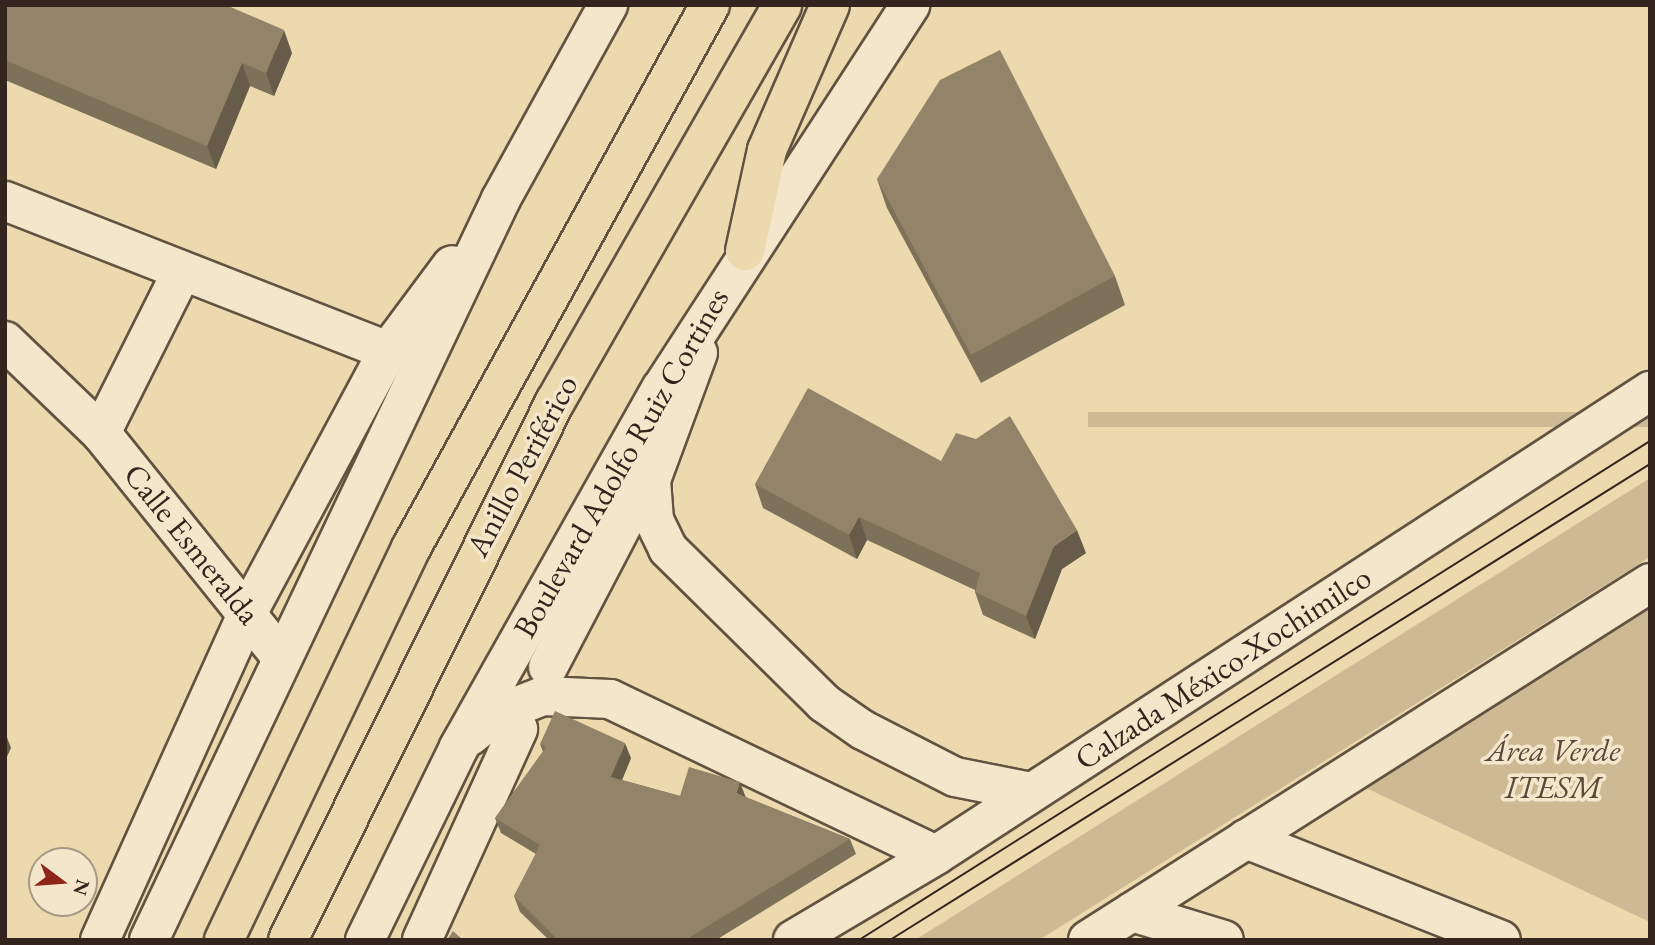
<!DOCTYPE html>
<html>
<head>
<meta charset="utf-8">
<style>
	body { margin:0 }
	#map { position:relative; width:1655px; height:945px; overflow:hidden; background:#ecd9ae; font-family:"EB Garamond",serif }
	div>[style] { position:absolute }
	.green>* { inset:0; background:#cdba95; transform-origin:0 0 }
	.roads { filter:drop-shadow(2px 0 #615241) drop-shadow(-2px 0 #615241) drop-shadow(0 2px #615241) drop-shadow(0 -2px #615241) }
	.street>* { height:38px; margin:-19px; padding:0 19px; transform-origin:19px; border-radius:19px; background:#f3e6ca }
	.secondary>* { height:38px; margin:-19px; padding:0 19px; transform-origin:19px; border-radius:19px; background:#f3e6ca }
	.highway>* { height:38px; margin:-19px; padding:0 19px; transform-origin:19px; border-radius:19px; background:#ecd9ae }
	.tram>* { height:2px; margin:-1px; padding:0 1px; transform-origin:1px; border-radius:1px; background:#33251d }
	.wall>* { inset:0; background:#7e7159 }
	.shaded-wall>* { inset:0; background:#675c49 }
	.building>* { inset:0; background:#938368 }
	span { translate:-50% -50%; white-space:nowrap; text-align:center; line-height:1.15; -webkit-text-stroke:7px #f3e6ca; paint-order:stroke }
	.street-label { font-size:32px; color:#33251d }
	.park-label { font-size:32px; color:#5a4a3b; font-style:italic }
	.frame { position:absolute; inset:0; border:7px solid #33251d; pointer-events:none }
	.north { position:absolute; left:28px; top:847px; width:70px; height:70px; box-sizing:border-box; background:#f3e6ca; border:2px solid #a69985; border-radius:50%; rotate:106deg; font-size:19px; font-weight:700; line-height:28px; text-align:center; color:#33251d }
	.north::after { content:''; display:block; margin:auto; width:24px; height:32px; background:#8f2418; clip-path:polygon(50% 0,100% 100%,50% 72%,0 100%) }
</style>
</head>
<body>
<div id="map">
	<div class="green">
		<i style="left:1650px;top:412px;width:15px;height:562px;rotate:90deg"></i>
		<i style="clip-path:polygon(1650px 478px,1650px 557px,1039px 940px,915px 940px)"></i>
		<i style="clip-path:polygon(1650px 596px,1650px 922px,1351px 781px)"></i>
	</div>
	<div class="roads">
		<div class="street">
			<i style="left:5px;top:201px;width:411px;rotate:21.4deg"></i>
			<i style="left:5px;top:341px;width:133px;rotate:43.8deg"></i>
			<i style="left:101px;top:433px;width:287px;rotate:51.2deg"></i>
			<i style="left:101px;top:433px;width:181px;rotate:-63.4deg"></i>
			<i style="left:548px;top:667px;width:233px;rotate:-62.4deg"></i>
			<i style="left:422px;top:940px;width:232px;rotate:-65.5deg"></i>
		</div>
		<div class="secondary">
			<i style="left:698px;top:353px;width:135px;rotate:110.3deg"></i>
			<i style="left:651px;top:480px;width:40px;rotate:85.7deg"></i>
			<i style="left:654px;top:520px;width:32px;rotate:64deg"></i>
			<i style="left:668px;top:549px;width:219px;rotate:44.6deg"></i>
			<i style="left:824px;top:703px;width:47px;rotate:34.7deg"></i>
			<i style="left:863px;top:730px;width:103px;rotate:27.1deg"></i>
			<i style="left:955px;top:777px;width:77px;rotate:11.2deg"></i>
			<i style="left:470px;top:736px;width:35px;rotate:-39deg"></i>
			<i style="left:497px;top:714px;width:49px;rotate:-21.4deg"></i>
			<i style="left:543px;top:696px;width:67px;rotate:2.6deg"></i>
			<i style="left:610px;top:699px;width:361px;rotate:25.6deg"></i>
			<i style="left:1246px;top:839px;width:274px;rotate:21.6deg"></i>
			<i style="left:1132px;top:912px;width:96px;rotate:16.9deg"></i>
			<i style="left:100px;top:940px;width:362px;rotate:-65.7deg"></i>
			<i style="left:249px;top:610px;width:294px;rotate:-61.8deg"></i>
			<i style="left:388px;top:351px;width:107px;rotate:-53.3deg"></i>
			<i style="left:149px;top:940px;width:820px;rotate:-64.59deg"></i>
			<i style="left:501px;top:199px;width:222px;rotate:-61.1deg"></i>
			<i style="left:365px;top:940px;width:215px;rotate:-64deg"></i>
			<i style="left:459px;top:747px;width:411px;rotate:-60.6deg"></i>
			<i style="left:661px;top:389px;width:458px;rotate:-57deg"></i>
			<i style="left:793px;top:940px;width:166px;rotate:-30.7deg"></i>
			<i style="left:936px;top:855px;width:852px;rotate:-33.02deg"></i>
			<i style="left:1088px;top:940px;width:666px;rotate:-32.42deg"></i>
		</div>
		<div class="highway">
			<i style="left:745px;top:251px;width:103px;rotate:-77.7deg"></i>
			<i style="left:767px;top:150px;width:158px;rotate:-66.5deg"></i>
			<i style="left:224px;top:940px;width:434px;rotate:-64.5deg"></i>
			<i style="left:411px;top:548px;width:620px;rotate:-61.16deg"></i>
			<i style="left:288px;top:940px;width:601px;rotate:-63.61deg"></i>
			<i style="left:555px;top:402px;width:457px;rotate:-60.2deg"></i>
		</div>
	</div>
	<div class="tram">
		<i style="left:859px;top:940px;width:935px;rotate:-32.25deg"></i>
		<i style="left:890px;top:940px;width:897px;rotate:-32.06deg"></i>
	</div>
	<div class="wall">
		<i style="clip-path:polygon(5px 5px,292px 53px,274px 96px,250px 86px,216px 169px,5px 80px)"></i>
		<i style="clip-path:polygon(877px 179px,1115px 276px,1125px 305px,981px 383px,887px 208px)"></i>
		<i style="clip-path:polygon(755px 484px,1086px 553px,1062px 569px,1035px 639px,983px 615px,975px 592px,975px 590px,867px 540px,857px 559px,763px 508px)"></i>
		<i style="clip-path:polygon(540px 744px,631px 758px,622px 780px,680px 796px,745px 797px,850px 839px,856px 854px,716px 940px,549px 940px,520px 912px,514px 896px,536px 854px,501px 833px,495px 818px,543px 752px)"></i>
	</div>
	<div class="shaded-wall">
		<i style="clip-path:polygon(284px 30px,292px 53px,274px 96px,266px 73px)"></i>
		<i style="clip-path:polygon(242px 63px,250px 86px,216px 169px,207px 146px)"></i>
		<i style="clip-path:polygon(859px 517px,867px 540px,857px 559px,849px 535px)"></i>
		<i style="clip-path:polygon(1077px 530px,1086px 553px,1062px 569px,1035px 639px,1026px 616px,1054px 546px)"></i>
		<i style="clip-path:polygon(5px 732px,11px 748px,5px 761px)"></i>
		<i style="clip-path:polygon(625px 743px,631px 758px,617px 792px,611px 777px)"></i>
		<i style="clip-path:polygon(740px 782px,746px 798px,736px 793px)"></i>
	</div>
	<div class="building">
		<i style="clip-path:polygon(5px 5px,226px 5px,284px 30px,266px 73px,242px 63px,207px 146px,5px 60px)"></i>
		<i style="clip-path:polygon(1000px 50px,1115px 276px,971px 355px,877px 179px,940px 80px)"></i>
		<i style="clip-path:polygon(808px 388px,941px 461px,956px 433px,976px 439px,1010px 416px,1077px 530px,1054px 546px,1026px 616px,975px 592px,980px 573px,859px 517px,849px 535px,755px 484px)"></i>
		<i style="clip-path:polygon(555px 711px,625px 743px,611px 777px,680px 796px,689px 767px,740px 782px,736px 793px,850px 839px,685px 940px,558px 940px,514px 896px,540px 845px,495px 818px,546px 747px,540px 744px)"></i>
		<i style="clip-path:polygon(453px 931px,463px 940px,447px 940px)"></i>
	</div>
	<div class="street-label">
		<span style="left:621px;top:463px;rotate:-60deg">Boulevard Adolfo Ruiz Cortines</span>
		<span style="left:522px;top:466px;rotate:-62deg">Anillo Periférico</span>
		<span style="left:192px;top:544px;rotate:51deg">Calle Esmeralda</span>
		<span style="left:1223px;top:668px;rotate:-33deg">Calzada México-Xochimilco</span>
	</div>
	<div class="park-label">
		<span style="left:1553px;top:769px">Área Verde<br>ITESM</span>
	</div>
	<div class="frame"></div>
	<div class="north">N</div>
</div>
</body>
</html>
